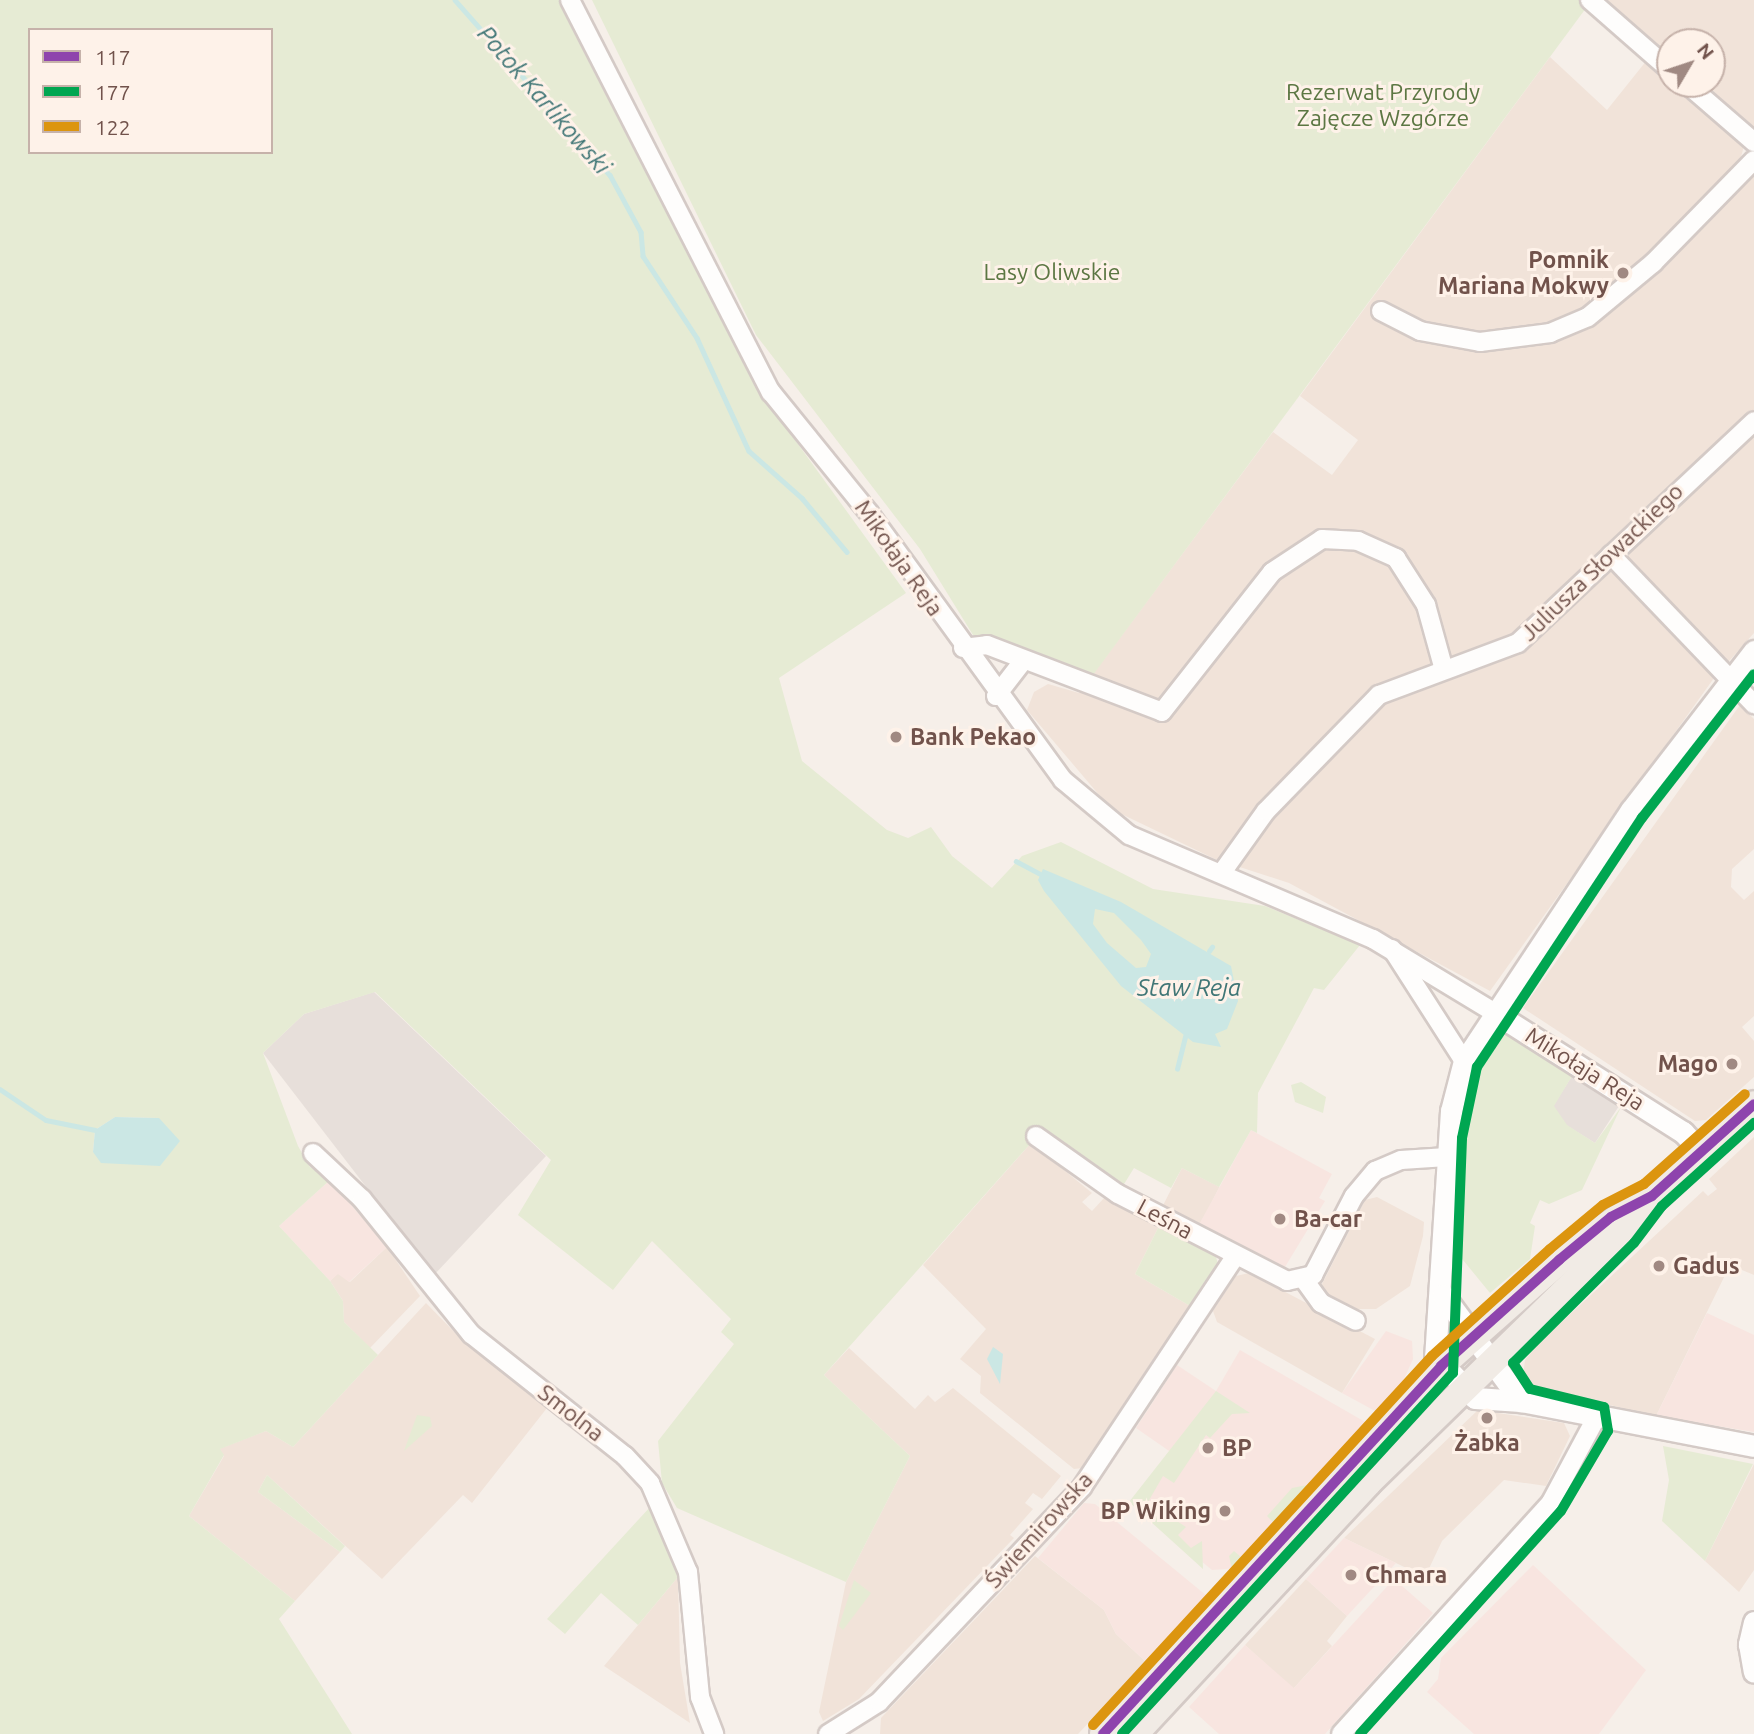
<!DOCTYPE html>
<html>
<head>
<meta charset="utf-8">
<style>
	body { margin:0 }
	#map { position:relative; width:1754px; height:1734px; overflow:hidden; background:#f6efe9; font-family:Ubuntu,sans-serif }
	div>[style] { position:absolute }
	.residential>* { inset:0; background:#f1e3d9; transform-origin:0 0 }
	.commercial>* { inset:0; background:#f8e5e0 }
	.industrial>* { inset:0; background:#e7dfda }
	.green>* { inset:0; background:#e6ebd4 }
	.water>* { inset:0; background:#cbe7e4 }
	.stream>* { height:4.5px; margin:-2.25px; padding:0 2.25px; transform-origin:2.25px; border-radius:2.25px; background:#cbe7e4 }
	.roads { filter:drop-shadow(2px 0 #d4cac6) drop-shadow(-2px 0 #d4cac6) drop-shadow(0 2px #d4cac6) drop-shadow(0 -2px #d4cac6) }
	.minor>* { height:18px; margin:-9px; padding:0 9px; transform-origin:9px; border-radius:9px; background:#fefdfc }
	.tertiary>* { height:21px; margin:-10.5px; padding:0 10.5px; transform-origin:10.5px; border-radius:10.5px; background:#fefdfc }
	.primary>* { height:26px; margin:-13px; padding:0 13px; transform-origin:13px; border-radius:13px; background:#f1ebe5 }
	.bus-1>* { height:10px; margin:-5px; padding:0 5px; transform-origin:5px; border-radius:5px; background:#8e44ad }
	.bus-2>* { height:10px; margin:-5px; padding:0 5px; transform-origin:5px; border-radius:5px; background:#00a651 }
	.bus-3>* { height:10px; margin:-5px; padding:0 5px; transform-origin:5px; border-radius:5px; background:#dc950f }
	.dots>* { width:19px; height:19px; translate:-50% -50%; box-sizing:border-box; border:4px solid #fef2e9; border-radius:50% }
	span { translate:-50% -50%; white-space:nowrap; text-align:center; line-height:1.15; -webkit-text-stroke:6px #fef2e9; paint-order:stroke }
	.park-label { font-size:23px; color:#5c7743 }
	.poi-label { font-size:23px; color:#71524b; font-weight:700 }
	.right { translate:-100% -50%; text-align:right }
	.left { translate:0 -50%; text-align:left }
	.street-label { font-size:23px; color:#71524b }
	.water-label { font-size:24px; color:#407676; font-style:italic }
	.legend { position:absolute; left:28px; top:28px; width:245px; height:126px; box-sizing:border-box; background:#fef2e9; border:2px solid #c6b2aa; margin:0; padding:9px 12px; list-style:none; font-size:21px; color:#71524b }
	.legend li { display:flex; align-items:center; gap:14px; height:35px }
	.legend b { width:35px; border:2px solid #c6b2aa }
	.north { position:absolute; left:1656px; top:28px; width:70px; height:70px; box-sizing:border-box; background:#fef2e9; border:2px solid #c6b2aa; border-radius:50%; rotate:51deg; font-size:19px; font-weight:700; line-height:28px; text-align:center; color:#71524b }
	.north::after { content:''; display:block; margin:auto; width:24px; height:32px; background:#a08982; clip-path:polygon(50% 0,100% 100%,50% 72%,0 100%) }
</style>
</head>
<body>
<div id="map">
	<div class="residential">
		<i style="clip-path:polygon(1598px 0,1754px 0,1754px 133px,1696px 84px,1712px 84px,1712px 42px,1670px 42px,1670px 62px)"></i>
		<i style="clip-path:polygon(1550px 57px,1607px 110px,1647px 60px,1745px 142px,1741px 157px,1754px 168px,1754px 633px,1714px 678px,1490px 991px,1289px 883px,1215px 859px,1111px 809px,1027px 710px,1034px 692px,1048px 684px,1079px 693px,1273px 432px,1332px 475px,1358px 440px,1300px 396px)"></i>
		<i style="clip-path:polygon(1740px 705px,1754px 719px,1754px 849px,1732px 869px,1731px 887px,1744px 900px,1754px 891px,1754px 1016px,1742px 1027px,1754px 1041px,1754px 1077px,1706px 1120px,1695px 1121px,1523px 1008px)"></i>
		<i style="clip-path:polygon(1754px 1137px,1754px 1275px,1730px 1265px,1656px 1416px,1522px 1384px,1525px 1360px,1538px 1344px,1703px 1191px,1708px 1196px,1717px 1189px,1709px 1179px)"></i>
		<i style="clip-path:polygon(1031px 1143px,1092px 1193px,1082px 1202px,1092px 1211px,1105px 1197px,1159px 1226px,1135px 1274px,1190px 1306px,1083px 1468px,1074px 1469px,980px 1393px,981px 1376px,960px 1359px,986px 1329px,923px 1265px)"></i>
		<i style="left:1182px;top:1168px;width:42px;height:47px;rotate:27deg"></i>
		<i style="clip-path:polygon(1377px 1197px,1424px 1222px,1423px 1236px,1410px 1286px,1376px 1309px,1357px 1309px,1326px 1296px,1322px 1284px,1365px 1200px)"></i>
		<i style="clip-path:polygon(387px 1247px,420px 1296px,370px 1348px,344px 1322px,343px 1301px,330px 1281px,338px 1273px,350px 1282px)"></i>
		<i style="clip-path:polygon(1249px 1273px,1375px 1339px,1342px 1393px,1217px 1322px,1213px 1311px,1236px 1276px)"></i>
		<i style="clip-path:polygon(426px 1303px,467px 1345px,547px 1408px,472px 1503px,463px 1495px,382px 1579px,267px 1475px,258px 1492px,340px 1552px,295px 1601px,189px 1516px,224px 1456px,219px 1449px,266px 1431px,293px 1447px)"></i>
		<i style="clip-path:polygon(849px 1348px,915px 1409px,928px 1395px,935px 1402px,953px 1388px,1061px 1476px,1042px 1499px,1033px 1493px,1025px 1503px,1033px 1509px,1010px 1535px,1014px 1538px,859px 1699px,823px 1721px,819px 1712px,846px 1582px,910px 1456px,824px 1375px)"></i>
		<i style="clip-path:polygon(1478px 1410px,1564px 1423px,1570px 1436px,1546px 1486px,1504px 1480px,1442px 1541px,1425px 1577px,1344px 1538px)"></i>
		<i style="clip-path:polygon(1754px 1464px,1754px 1570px,1739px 1592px,1705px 1561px)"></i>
		<i style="clip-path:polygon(1035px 1556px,1104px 1610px,1116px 1634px,1146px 1662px,1078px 1734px,880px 1734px,881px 1718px)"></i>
		<i style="clip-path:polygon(678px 1577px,680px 1663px,690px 1723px,604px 1666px)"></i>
		<i style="clip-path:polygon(1306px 1579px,1347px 1616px,1327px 1641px,1332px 1646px,1293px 1689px,1245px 1645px)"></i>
	</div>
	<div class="commercial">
		<i style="clip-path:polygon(1251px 1130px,1332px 1174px,1319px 1198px,1325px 1201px,1285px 1267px,1197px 1228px)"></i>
		<i style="clip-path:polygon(330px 1180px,387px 1247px,349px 1282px,338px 1274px,330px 1281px,279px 1226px)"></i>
		<i style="clip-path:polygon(1707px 1313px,1754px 1335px,1754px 1432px,1656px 1416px)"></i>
		<i style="clip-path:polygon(1386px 1331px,1412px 1341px,1413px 1359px,1399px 1390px,1377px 1412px,1342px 1393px)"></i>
		<i style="clip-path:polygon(1240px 1350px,1367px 1423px,1238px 1568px,1212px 1570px,1138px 1509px,1172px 1453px,1136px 1428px,1177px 1365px,1216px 1391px)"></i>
		<i style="clip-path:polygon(1084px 1503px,1095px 1504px,1207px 1596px,1146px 1662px,1116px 1634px,1104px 1610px,1038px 1558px)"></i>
		<i style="clip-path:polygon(1344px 1538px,1396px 1563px,1347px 1616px,1306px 1579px)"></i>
		<i style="clip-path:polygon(1533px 1565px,1646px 1670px,1599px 1734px,1474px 1734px,1427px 1692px,1438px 1679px,1441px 1658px)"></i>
		<i style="clip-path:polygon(1394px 1579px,1433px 1613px,1325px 1734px,1219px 1734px,1189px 1707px,1245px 1645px,1294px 1688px)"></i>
	</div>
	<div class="industrial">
		<i style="clip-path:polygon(374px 992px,546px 1156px,434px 1275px,263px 1053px,304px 1014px)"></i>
		<i style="clip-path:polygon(1572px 1076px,1619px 1106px,1595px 1143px,1566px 1125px,1553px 1106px)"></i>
	</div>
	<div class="green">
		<i style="clip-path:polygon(evenodd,0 0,562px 0,758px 389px,906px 593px,779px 678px,802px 761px,887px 830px,908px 838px,931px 827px,952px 856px,992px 888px,1022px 856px,1061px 842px,1153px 889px,1265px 906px,1360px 945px,1324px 990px,1314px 988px,1258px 1093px,1257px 1133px,1251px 1130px,1219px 1187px,1182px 1168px,1171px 1188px,1134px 1168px,1121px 1189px,1031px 1143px,824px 1375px,910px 1456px,846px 1582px,677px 1508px,662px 1483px,658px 1441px,734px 1344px,721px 1332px,731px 1319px,652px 1241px,613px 1290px,518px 1215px,551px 1160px,375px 992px,304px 1014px,263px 1053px,298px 1146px,310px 1167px,330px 1180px,279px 1226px,330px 1281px,343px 1301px,344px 1322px,378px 1355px,293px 1447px,266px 1431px,220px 1449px,224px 1455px,189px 1516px,295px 1601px,279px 1619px,352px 1734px,0 1734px,0 0,30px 30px,271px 30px,271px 152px,30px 152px,30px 30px,0 0,115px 1117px,159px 1118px,140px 1165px,93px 1152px,95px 1130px,115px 1117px)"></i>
		<i style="clip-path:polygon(592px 0,1592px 0,1090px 679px,973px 635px,920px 549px,756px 335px)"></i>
		<i style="clip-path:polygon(1501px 1027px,1572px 1076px,1554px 1106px,1567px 1125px,1595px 1143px,1621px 1107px,1582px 1190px,1549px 1204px,1540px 1200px,1530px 1223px,1535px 1226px,1530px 1259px,1490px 1293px,1454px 1249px,1457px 1141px,1474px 1062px)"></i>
		<i style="clip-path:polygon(1301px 1082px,1326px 1097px,1323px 1113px,1295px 1102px,1291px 1085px)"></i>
		<i style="clip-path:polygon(1159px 1226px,1216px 1257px,1218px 1264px,1190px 1306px,1135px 1274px)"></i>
		<i style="clip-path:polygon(1216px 1391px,1250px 1413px,1232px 1414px,1210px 1438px,1206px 1435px,1174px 1483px,1163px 1476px,1148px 1502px,1186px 1527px,1178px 1535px,1191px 1548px,1202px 1541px,1203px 1569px,1129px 1502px)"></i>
		<i style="clip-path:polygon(417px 1415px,430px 1417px,432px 1426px,404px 1451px)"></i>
		<i style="clip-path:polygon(1663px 1446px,1753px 1464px,1705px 1561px,1662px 1521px,1669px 1480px)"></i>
		<i style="clip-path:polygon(267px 1475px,345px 1546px,340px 1552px,258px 1492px)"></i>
		<i style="clip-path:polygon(1312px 1484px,1238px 1568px,1232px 1569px,1229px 1556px,1234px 1551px,1241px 1557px,1273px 1522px,1267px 1516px,1292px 1488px)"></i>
		<i style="clip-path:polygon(651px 1506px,678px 1577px,638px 1625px,601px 1593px,565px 1634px,547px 1619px)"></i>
		<i style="clip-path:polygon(854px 1580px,871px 1593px,843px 1630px,839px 1626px)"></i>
	</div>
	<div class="water">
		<i style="clip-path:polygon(evenodd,1043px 869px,1121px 902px,1231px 966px,1238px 1001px,1227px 1029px,1215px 1034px,1221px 1047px,1193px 1042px,1121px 986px,1044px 891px,1038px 880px,1043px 869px,1095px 909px,1114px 913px,1141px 940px,1151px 954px,1146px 967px,1136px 968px,1107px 943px,1093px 924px,1095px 909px)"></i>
		<i style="clip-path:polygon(115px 1117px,159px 1118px,180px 1141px,160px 1166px,101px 1163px,93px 1152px,95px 1130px)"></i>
		<i style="clip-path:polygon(993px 1347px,1003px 1354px,1000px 1384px,987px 1359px)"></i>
	</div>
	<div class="stream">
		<i style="left:455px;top:0;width:234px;rotate:48.5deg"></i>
		<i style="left:610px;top:175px;width:65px;rotate:61.5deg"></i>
		<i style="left:641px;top:232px;width:24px;rotate:85deg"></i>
		<i style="left:643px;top:256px;width:98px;rotate:56.6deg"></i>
		<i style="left:697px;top:338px;width:124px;rotate:65.3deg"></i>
		<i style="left:749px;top:451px;width:71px;rotate:41.6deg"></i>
		<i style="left:802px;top:498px;width:70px;rotate:50.2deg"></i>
		<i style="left:1016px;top:861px;width:27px;rotate:28deg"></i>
		<i style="left:1209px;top:951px;width:5px;rotate:-53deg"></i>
		<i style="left:1177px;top:1069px;width:34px;rotate:-76deg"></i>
		<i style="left:0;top:1089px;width:55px;rotate:34deg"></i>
		<i style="left:46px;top:1120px;width:50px;rotate:11.5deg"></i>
	</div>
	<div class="roads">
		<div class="minor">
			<i style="left:570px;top:0;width:441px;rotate:62.9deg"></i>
			<i style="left:771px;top:392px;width:156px;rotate:51deg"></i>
			<i style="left:869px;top:513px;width:330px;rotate:54deg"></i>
			<i style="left:1063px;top:780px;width:86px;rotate:39.8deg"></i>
			<i style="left:1129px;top:835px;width:265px;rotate:23.1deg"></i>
			<i style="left:1373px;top:939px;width:139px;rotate:31.2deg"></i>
			<i style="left:1590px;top:0;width:106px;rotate:41.2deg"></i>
			<i style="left:1687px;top:84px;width:89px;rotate:40.9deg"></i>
			<i style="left:1381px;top:311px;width:44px;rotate:27.1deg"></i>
			<i style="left:1420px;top:331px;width:61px;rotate:10.4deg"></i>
			<i style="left:1480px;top:342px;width:71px;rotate:-7.3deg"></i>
			<i style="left:1550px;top:333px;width:41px;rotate:-22.8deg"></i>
			<i style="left:1588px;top:317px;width:85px;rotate:-39.7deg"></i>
			<i style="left:1653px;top:263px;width:144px;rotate:-45.6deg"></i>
			<i style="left:1611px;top:555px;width:207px;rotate:46.2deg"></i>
			<i style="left:963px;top:648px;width:24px;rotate:-7deg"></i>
			<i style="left:987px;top:645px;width:187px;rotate:20.9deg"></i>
			<i style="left:1162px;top:712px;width:178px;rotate:-51.8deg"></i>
			<i style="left:1272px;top:572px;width:60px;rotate:-33.4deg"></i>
			<i style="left:1322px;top:539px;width:36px;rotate:3deg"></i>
			<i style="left:1358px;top:541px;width:42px;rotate:24.1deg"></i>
			<i style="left:1396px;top:558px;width:56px;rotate:57.4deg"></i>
			<i style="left:1426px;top:605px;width:67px;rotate:74.5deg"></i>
			<i style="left:996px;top:696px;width:44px;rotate:-52.4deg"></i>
			<i style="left:1223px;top:871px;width:74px;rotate:-54.4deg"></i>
			<i style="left:1266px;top:811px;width:162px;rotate:-45.8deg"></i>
			<i style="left:1379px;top:695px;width:148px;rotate:-20.5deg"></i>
			<i style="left:1518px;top:643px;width:324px;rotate:-43.2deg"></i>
			<i style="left:1392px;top:949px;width:133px;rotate:57.3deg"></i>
			<i style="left:1036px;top:1136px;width:100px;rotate:35.3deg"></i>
			<i style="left:1118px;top:1194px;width:190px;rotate:27.2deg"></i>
			<i style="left:1287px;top:1281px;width:27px;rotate:-13deg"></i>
			<i style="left:1313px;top:1275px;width:89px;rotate:-62.6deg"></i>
			<i style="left:1354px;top:1196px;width:33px;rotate:-50deg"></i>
			<i style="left:1375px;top:1171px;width:28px;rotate:-23deg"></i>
			<i style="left:1401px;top:1160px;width:46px;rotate:-3.7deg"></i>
			<i style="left:313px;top:1153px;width:67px;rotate:43.2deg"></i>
			<i style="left:362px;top:1199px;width:174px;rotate:51.1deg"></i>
			<i style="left:471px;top:1334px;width:196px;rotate:38.4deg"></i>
			<i style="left:625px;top:1456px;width:37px;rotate:47deg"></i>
			<i style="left:650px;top:1483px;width:97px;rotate:66.9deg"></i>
			<i style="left:688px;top:1572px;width:126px;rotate:84.5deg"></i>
			<i style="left:700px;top:1697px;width:40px;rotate:69deg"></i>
			<i style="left:1305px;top:1281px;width:27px;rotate:54deg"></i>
			<i style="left:1321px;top:1303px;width:39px;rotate:27deg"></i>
			<i style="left:828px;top:1734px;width:60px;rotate:-32.1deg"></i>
			<i style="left:879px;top:1702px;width:296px;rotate:-46.6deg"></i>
			<i style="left:1082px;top:1487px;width:276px;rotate:-56.4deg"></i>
			<i style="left:1341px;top:1734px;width:313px;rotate:-47.8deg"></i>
			<i style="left:1551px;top:1502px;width:95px;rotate:-61.8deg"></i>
		</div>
		<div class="tertiary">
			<i style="left:1754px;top:651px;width:201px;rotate:127.7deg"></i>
			<i style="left:1631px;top:810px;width:301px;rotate:123.6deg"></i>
			<i style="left:1464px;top:1061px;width:52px;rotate:104.6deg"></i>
			<i style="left:1451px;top:1111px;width:246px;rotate:93.7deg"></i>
			<i style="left:1435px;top:1356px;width:58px;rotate:46.4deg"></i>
			<i style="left:1475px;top:1398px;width:46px;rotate:3.7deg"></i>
			<i style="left:1521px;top:1401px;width:237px;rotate:10.9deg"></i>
			<i style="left:1492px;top:1011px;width:226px;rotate:32.4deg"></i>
			<i style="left:1683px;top:1132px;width:27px;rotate:48deg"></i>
			<i style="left:1443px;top:1295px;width:132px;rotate:53.7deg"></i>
			<i style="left:1754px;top:1622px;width:23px;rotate:103deg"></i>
			<i style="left:1749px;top:1644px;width:28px;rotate:80deg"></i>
		</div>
		<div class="primary">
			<i style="left:1103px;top:1734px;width:500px;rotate:-47.4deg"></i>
			<i style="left:1441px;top:1366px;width:181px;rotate:-41.6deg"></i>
			<i style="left:1576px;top:1246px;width:82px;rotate:-34.1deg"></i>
			<i style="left:1135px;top:1734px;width:342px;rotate:-47.1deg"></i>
			<i style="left:1368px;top:1483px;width:358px;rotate:-44.3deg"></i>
			<i style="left:1624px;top:1233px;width:46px;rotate:-52.9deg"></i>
			<i style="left:1652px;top:1196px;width:137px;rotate:-42deg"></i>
		</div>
	</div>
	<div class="bus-1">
		<i style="left:1103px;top:1734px;width:500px;rotate:-47.4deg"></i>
		<i style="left:1441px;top:1366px;width:159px;rotate:-41.9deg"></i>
		<i style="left:1559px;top:1260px;width:67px;rotate:-39.6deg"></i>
		<i style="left:1611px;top:1217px;width:46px;rotate:-27.1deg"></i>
		<i style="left:1652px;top:1196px;width:137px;rotate:-42deg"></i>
	</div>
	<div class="bus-2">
		<i style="left:1122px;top:1734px;width:490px;rotate:-47.5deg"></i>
		<i style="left:1453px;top:1373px;width:235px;rotate:-87.8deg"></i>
		<i style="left:1462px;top:1138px;width:73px;rotate:-78.1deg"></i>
		<i style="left:1477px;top:1067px;width:299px;rotate:-56.5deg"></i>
		<i style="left:1642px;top:818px;width:182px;rotate:-52.1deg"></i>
		<i style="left:1360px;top:1734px;width:300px;rotate:-48deg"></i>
		<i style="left:1561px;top:1511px;width:93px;rotate:-59.6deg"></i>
		<i style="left:1608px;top:1431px;width:24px;rotate:-99deg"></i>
		<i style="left:1604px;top:1407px;width:76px;rotate:-166.3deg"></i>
		<i style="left:1530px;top:1389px;width:31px;rotate:-123deg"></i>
		<i style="left:1513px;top:1363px;width:170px;rotate:-44.8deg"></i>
		<i style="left:1634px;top:1243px;width:46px;rotate:-52.9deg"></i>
		<i style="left:1662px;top:1206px;width:124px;rotate:-42.1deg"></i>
	</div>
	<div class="bus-3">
		<i style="left:1093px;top:1725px;width:501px;rotate:-47.43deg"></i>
		<i style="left:1432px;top:1356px;width:159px;rotate:-42.2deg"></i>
		<i style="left:1550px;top:1249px;width:69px;rotate:-39.7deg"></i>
		<i style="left:1603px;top:1205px;width:46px;rotate:-27.1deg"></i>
		<i style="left:1644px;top:1184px;width:135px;rotate:-41.7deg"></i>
	</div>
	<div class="dots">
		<i style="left:1623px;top:273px;background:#a08982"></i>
		<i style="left:896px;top:737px;background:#a08982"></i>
		<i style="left:1732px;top:1064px;background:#a08982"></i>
		<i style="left:1280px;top:1219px;background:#a08982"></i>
		<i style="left:1659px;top:1266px;background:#a08982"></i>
		<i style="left:1487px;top:1418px;background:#a08982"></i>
		<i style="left:1208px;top:1448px;background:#a08982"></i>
		<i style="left:1225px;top:1511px;background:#a08982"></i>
		<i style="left:1351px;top:1575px;background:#a08982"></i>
	</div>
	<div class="park-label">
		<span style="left:1383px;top:105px">Rezerwat Przyrody<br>Zajęcze Wzgórze</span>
		<span style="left:1052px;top:272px">Lasy Oliwskie</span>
	</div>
	<div class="poi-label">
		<span class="right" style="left:1609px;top:273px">Pomnik<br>Mariana Mokwy</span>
		<span class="left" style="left:910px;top:737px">Bank Pekao</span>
		<span class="right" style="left:1718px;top:1064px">Mago</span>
		<span class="left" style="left:1294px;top:1219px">Ba-car</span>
		<span class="left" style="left:1673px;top:1266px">Gadus</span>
		<span style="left:1487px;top:1443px">Żabka</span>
		<span class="left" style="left:1222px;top:1448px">BP</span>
		<span class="right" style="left:1211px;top:1511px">BP Wiking</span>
		<span class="left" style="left:1365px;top:1575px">Chmara</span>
	</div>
	<div class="street-label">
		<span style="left:899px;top:558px;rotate:55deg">Mikołaja Reja</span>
		<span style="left:1602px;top:562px;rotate:-44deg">Juliusza Słowackiego</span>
		<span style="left:1585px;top:1069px;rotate:32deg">Mikołaja Reja</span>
		<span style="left:1165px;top:1219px;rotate:28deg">Leśna</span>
		<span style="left:571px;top:1413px;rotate:38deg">Smolna</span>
		<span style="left:1039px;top:1530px;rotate:-48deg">Świemirowska</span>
	</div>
	<div class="water-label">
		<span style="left:544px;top:100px;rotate:49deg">Potok Karlikowski</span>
		<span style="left:1189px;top:988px">Staw Reja</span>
	</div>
	<ul class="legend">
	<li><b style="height:9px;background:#8e44ad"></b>117</li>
	<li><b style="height:9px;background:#00a651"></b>177</li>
	<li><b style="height:9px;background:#dc950f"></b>122</li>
	</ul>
	<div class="north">N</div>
</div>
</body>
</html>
